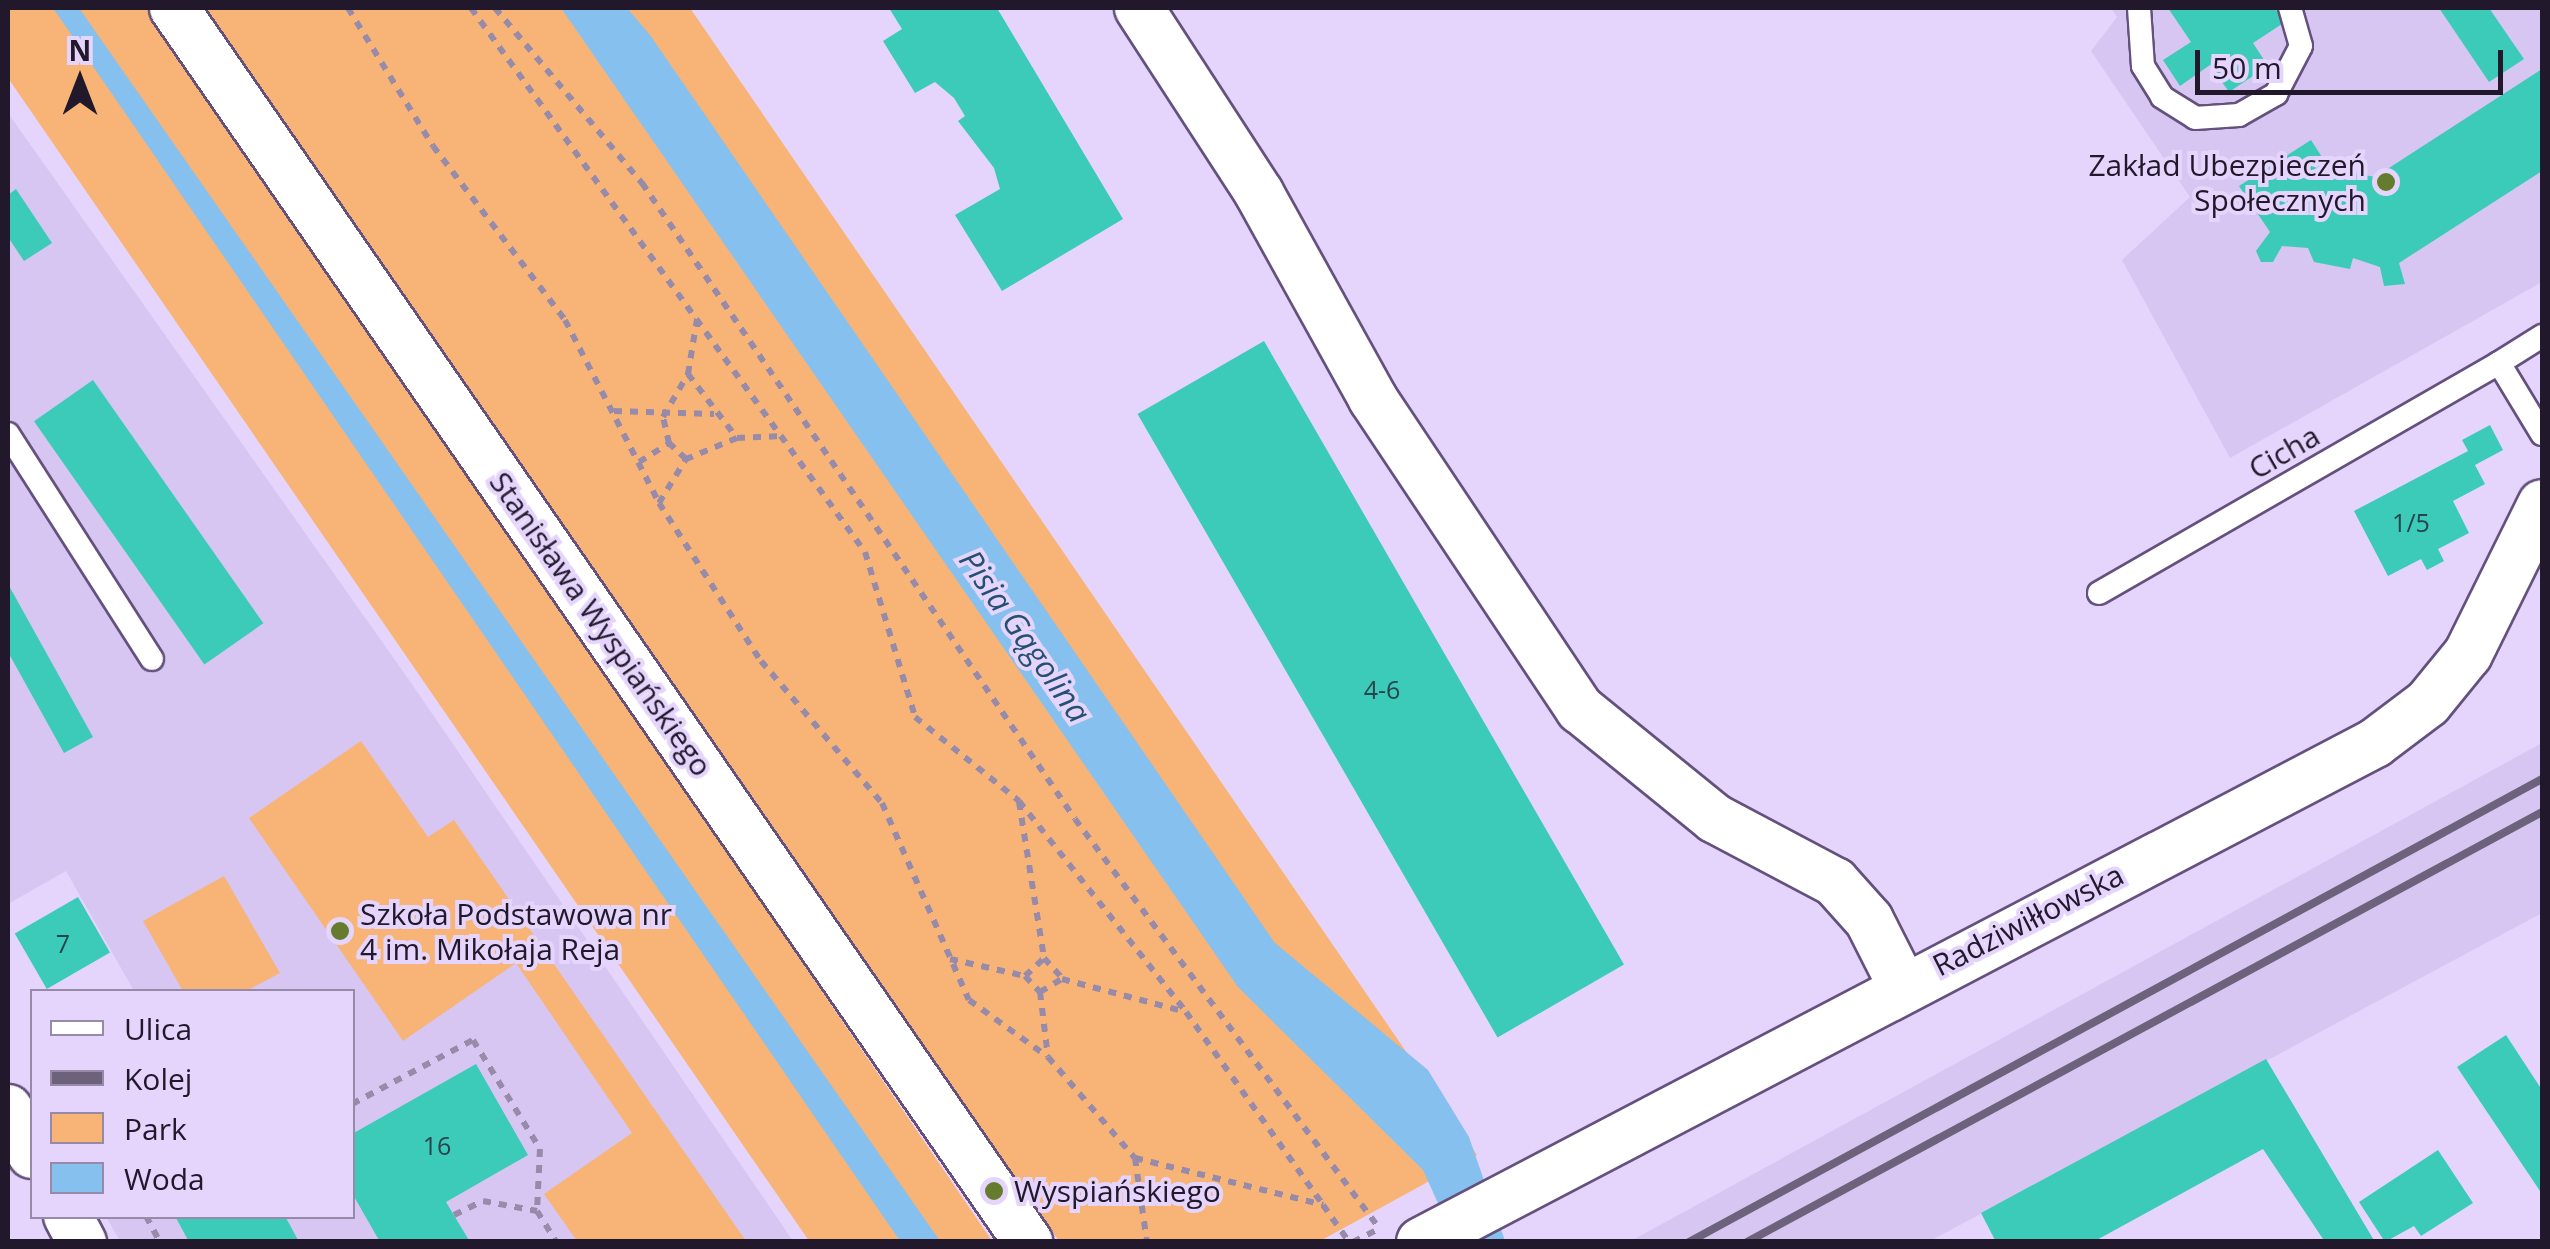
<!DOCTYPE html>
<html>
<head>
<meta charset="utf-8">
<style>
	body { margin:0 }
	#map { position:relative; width:2550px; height:1249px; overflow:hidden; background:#e5d5fd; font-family:"Open Sans",sans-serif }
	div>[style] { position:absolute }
	.built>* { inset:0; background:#d7c5f2 }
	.green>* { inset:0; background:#f7b476 }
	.water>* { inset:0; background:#85c0ef }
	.building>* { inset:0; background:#3ccab9; transform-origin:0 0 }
	.path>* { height:6px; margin-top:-3px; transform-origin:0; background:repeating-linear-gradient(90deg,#988baa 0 8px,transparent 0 16px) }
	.roads { filter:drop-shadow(2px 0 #64517d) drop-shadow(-2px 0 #64517d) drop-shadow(0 2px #64517d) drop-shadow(0 -2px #64517d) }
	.service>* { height:22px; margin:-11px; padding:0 11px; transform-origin:11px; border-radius:11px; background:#fff }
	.minor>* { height:48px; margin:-24px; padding:0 24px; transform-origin:24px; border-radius:24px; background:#fff }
	.rail>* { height:8px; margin:-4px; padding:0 4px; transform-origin:4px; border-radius:4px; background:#6d627c }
	.dots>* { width:28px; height:28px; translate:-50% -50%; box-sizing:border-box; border:5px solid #e5d5fd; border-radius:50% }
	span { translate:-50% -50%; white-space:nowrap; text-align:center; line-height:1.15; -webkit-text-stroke:8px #e5d5fd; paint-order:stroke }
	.number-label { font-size:25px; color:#28454e }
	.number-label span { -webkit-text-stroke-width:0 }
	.poi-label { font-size:30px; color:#21192b }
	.right { translate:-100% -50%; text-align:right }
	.left { translate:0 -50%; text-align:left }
	.street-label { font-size:30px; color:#21192b }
	.water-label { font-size:32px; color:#255071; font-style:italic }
	.frame { position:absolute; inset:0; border:10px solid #21192b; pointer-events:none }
	.legend { position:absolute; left:30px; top:989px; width:325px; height:230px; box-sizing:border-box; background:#e5d5fd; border:2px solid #978aa9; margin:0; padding:12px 18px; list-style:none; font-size:30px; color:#21192b }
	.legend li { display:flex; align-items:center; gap:20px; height:50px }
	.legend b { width:50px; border:2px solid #978aa9 }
	.north { position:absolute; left:30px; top:30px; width:100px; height:100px; -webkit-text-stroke:8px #e5d5fd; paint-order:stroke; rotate:0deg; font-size:28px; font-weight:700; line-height:40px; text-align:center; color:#21192b }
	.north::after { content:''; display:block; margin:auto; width:35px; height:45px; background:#21192b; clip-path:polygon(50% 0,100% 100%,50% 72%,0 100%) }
	.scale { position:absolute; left:2195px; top:50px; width:308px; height:45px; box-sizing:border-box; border:5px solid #21192b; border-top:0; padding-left:12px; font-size:30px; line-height:35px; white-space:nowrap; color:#21192b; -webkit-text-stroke:8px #e5d5fd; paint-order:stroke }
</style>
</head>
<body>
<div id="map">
	<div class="built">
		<i style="clip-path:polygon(2111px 8px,2542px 8px,2542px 282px,2230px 458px,2122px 260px,2190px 197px,2091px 51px,2117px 17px)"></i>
		<i style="clip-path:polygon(8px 113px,407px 677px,793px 1241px,120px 1241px,106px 1217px,352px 1216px,352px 992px,134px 991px,66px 871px,8px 904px)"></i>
		<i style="clip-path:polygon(2542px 743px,2542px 913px,1930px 1241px,1629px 1242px)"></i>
	</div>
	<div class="green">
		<i style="clip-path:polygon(8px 8px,152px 8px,992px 1241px,809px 1241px,8px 78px)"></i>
		<i style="clip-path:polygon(206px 8px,690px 8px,1477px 1155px,1320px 1241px,1059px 1241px)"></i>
		<i style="clip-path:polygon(361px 741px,428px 837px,454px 820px,746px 1241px,577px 1241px,544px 1194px,632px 1133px,516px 963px,403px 1041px,249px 818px)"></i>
		<i style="clip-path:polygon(224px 876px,280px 973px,246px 991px,183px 991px,143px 921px)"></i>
	</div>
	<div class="water">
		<i style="clip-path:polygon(53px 8px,79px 8px,940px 1241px,900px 1241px)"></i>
		<i style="clip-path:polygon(561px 8px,627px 8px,650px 35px,1275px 943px,1428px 1070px,1469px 1137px,1505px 1241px,1455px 1241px,1423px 1170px,1238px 987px)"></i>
	</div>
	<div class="building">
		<i style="clip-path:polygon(889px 8px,997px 8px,1123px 219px,1002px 291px,955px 215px,1000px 189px,994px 168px,958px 121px,965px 116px,954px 98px,935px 82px,915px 93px,883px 41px,902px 29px)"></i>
		<i style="clip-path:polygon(2168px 8px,2275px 8px,2285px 22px,2253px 43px,2268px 66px,2229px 92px,2210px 65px,2180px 86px,2163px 60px,2191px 42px)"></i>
		<i style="clip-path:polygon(2439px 8px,2489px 8px,2524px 59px,2489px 82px)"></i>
		<i style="clip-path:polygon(2542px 69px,2542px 171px,2399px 263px,2405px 284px,2384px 286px,2380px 267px,2353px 258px,2350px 269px,2314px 262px,2308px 248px,2282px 246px,2273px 262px,2261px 262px,2256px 251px,2270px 232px,2239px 186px,2311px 140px,2329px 168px,2375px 177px)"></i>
		<i style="clip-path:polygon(16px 189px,52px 243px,24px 261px,8px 237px,8px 195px)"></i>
		<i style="left:1264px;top:341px;width:720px;height:146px;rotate:60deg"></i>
		<i style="left:93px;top:380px;width:297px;height:72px;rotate:55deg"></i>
		<i style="clip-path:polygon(2490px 425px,2503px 450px,2475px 465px,2485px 484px,2453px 501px,2469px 533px,2438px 549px,2444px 561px,2427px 570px,2421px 559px,2388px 576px,2354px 511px,2468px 451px,2462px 440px)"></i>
		<i style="clip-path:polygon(8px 584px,93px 737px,64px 753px,8px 652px)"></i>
		<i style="left:78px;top:897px;width:64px;height:73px;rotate:60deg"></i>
		<i style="clip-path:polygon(2506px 1035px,2542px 1090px,2542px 1194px,2457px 1067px)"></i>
		<i style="clip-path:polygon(2266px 1059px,2375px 1242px,2325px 1242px,2263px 1149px,2093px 1242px,1996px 1242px,1981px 1213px)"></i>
		<i style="clip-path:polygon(476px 1064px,528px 1155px,446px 1202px,470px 1242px,380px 1242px,352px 1193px,352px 1134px)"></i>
		<i style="clip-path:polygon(2438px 1150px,2473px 1203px,2421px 1236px,2414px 1226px,2385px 1242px,2359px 1202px)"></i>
		<i style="clip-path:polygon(175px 1216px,285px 1216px,299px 1242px,189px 1242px)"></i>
	</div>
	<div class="path">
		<i style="left:348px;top:8px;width:162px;rotate:58.4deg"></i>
		<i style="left:433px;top:146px;width:218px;rotate:52.8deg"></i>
		<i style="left:565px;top:320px;width:206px;rotate:62.8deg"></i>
		<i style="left:659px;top:503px;width:188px;rotate:57.2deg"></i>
		<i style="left:761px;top:661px;width:187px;rotate:49.6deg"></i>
		<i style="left:882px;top:803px;width:215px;rotate:66.2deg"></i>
		<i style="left:969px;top:1000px;width:97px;rotate:35.8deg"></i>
		<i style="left:1048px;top:1057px;width:133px;rotate:49.3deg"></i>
		<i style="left:1135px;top:1158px;width:85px;rotate:81.9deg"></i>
		<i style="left:471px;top:8px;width:672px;rotate:54.09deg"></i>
		<i style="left:865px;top:552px;width:172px;rotate:73.1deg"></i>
		<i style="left:915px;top:717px;width:134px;rotate:38.9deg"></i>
		<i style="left:1019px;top:801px;width:269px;rotate:51.6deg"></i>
		<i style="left:1186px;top:1012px;width:237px;rotate:54.6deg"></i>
		<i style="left:495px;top:8px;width:229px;rotate:50deg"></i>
		<i style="left:642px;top:183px;width:769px;rotate:55.75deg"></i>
		<i style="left:1075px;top:819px;width:510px;rotate:53.38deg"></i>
		<i style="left:688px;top:374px;width:81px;rotate:52.6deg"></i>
		<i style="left:737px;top:438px;width:55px;rotate:157.6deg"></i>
		<i style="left:686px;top:459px;width:23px;rotate:-137deg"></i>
		<i style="left:669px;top:443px;width:27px;rotate:-103deg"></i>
		<i style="left:663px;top:417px;width:50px;rotate:-59.8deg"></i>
		<i style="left:688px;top:374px;width:56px;rotate:-80.7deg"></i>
		<i style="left:614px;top:411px;width:100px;rotate:1.7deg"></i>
		<i style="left:737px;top:438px;width:45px;rotate:-2.5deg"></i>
		<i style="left:639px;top:462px;width:36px;rotate:-32deg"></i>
		<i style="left:659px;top:503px;width:52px;rotate:-58.5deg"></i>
		<i style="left:1019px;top:802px;width:158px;rotate:80.9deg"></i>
		<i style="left:1044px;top:958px;width:27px;rotate:48deg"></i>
		<i style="left:950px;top:959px;width:77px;rotate:12.8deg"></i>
		<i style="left:1025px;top:976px;width:22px;rotate:47deg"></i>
		<i style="left:1040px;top:992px;width:65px;rotate:83deg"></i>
		<i style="left:1025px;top:976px;width:26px;rotate:-43deg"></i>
		<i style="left:1062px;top:979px;width:128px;rotate:14.9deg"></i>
		<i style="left:1040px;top:992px;width:26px;rotate:-31deg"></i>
		<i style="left:352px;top:1104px;width:137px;rotate:-27.9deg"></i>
		<i style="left:473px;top:1040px;width:128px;rotate:58.4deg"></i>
		<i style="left:540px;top:1149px;width:62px;rotate:92.8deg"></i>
		<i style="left:537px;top:1211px;width:36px;rotate:58deg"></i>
		<i style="left:1135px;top:1158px;width:194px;rotate:14deg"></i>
		<i style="left:1323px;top:1205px;width:45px;rotate:54.9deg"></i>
		<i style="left:454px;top:1215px;width:32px;rotate:-26deg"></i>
		<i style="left:483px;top:1201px;width:55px;rotate:10.5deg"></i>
		<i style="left:146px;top:1216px;width:30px;rotate:62deg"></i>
		<i style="left:1353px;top:1242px;width:30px;rotate:-27deg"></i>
	</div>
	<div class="roads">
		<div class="service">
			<i style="left:2139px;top:8px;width:58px;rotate:86.1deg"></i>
			<i style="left:2143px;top:66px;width:36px;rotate:58deg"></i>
			<i style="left:2162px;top:97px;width:39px;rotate:32deg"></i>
			<i style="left:2195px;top:118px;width:44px;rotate:-3.9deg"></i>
			<i style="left:2239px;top:115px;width:43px;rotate:-29.6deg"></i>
			<i style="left:2276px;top:94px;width:54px;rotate:-62.5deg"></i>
			<i style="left:2301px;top:46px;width:40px;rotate:-106deg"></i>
			<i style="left:2499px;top:363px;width:51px;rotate:-32.1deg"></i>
			<i style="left:8px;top:434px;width:267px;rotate:57.4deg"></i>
			<i style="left:2099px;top:593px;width:461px;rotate:-29.9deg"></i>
			<i style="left:2499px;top:363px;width:83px;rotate:58.8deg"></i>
		</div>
		<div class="minor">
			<i style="left:174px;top:8px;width:1501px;rotate:55.31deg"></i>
			<i style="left:1139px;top:8px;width:221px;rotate:57deg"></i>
			<i style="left:1259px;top:193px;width:235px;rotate:61deg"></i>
			<i style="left:1373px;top:399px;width:373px;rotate:56.3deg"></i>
			<i style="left:1580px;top:709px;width:173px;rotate:39.1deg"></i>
			<i style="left:1714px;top:818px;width:137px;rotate:27.9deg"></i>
			<i style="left:1835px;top:882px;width:51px;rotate:48.2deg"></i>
			<i style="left:1869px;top:920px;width:73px;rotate:63.1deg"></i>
			<i style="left:8px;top:1109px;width:51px;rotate:61.9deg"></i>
			<i style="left:68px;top:1216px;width:30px;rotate:62deg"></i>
			<i style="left:1421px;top:1242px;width:1077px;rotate:-27.61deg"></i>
			<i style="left:2375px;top:743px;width:66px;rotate:-37deg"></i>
			<i style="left:2428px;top:703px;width:63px;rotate:-50.8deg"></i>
			<i style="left:2468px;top:654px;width:167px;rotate:-63.7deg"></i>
		</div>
	</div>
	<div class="rail">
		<i style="left:1689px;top:1242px;width:971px;rotate:-28.49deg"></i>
		<i style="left:1747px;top:1242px;width:904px;rotate:-28.41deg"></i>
	</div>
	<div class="dots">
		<i style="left:2386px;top:182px;background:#657b2d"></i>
		<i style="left:340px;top:931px;background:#657b2d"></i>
		<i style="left:994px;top:1191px;background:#657b2d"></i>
	</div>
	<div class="number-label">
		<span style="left:2411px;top:522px">1/5</span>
		<span style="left:1382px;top:689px">4-6</span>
		<span style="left:63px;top:943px">7</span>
		<span style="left:437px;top:1145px">16</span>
	</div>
	<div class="poi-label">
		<span class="right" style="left:2366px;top:182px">Zakład Ubezpieczeń<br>Społecznych</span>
		<span class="left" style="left:360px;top:931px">Szkoła Podstawowa nr<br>4 im. Mikołaja Reja</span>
		<span class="left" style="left:1014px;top:1191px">Wyspiańskiego</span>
	</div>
	<div class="street-label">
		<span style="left:2284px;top:452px;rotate:-30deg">Cicha</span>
		<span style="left:601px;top:624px;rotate:55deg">Stanisława Wyspiańskiego</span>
		<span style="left:2028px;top:920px;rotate:-27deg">Radziwiłłowska</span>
	</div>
	<div class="water-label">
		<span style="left:1025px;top:636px;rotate:55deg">Pisia Gągolina</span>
	</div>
	<div class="frame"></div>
	<ul class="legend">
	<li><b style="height:12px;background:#fff"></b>Ulica</li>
	<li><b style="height:12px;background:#6d627c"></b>Kolej</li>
	<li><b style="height:28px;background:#f7b476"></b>Park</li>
	<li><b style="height:28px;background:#85c0ef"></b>Woda</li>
	</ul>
	<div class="north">N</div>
	<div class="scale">50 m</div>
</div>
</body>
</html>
